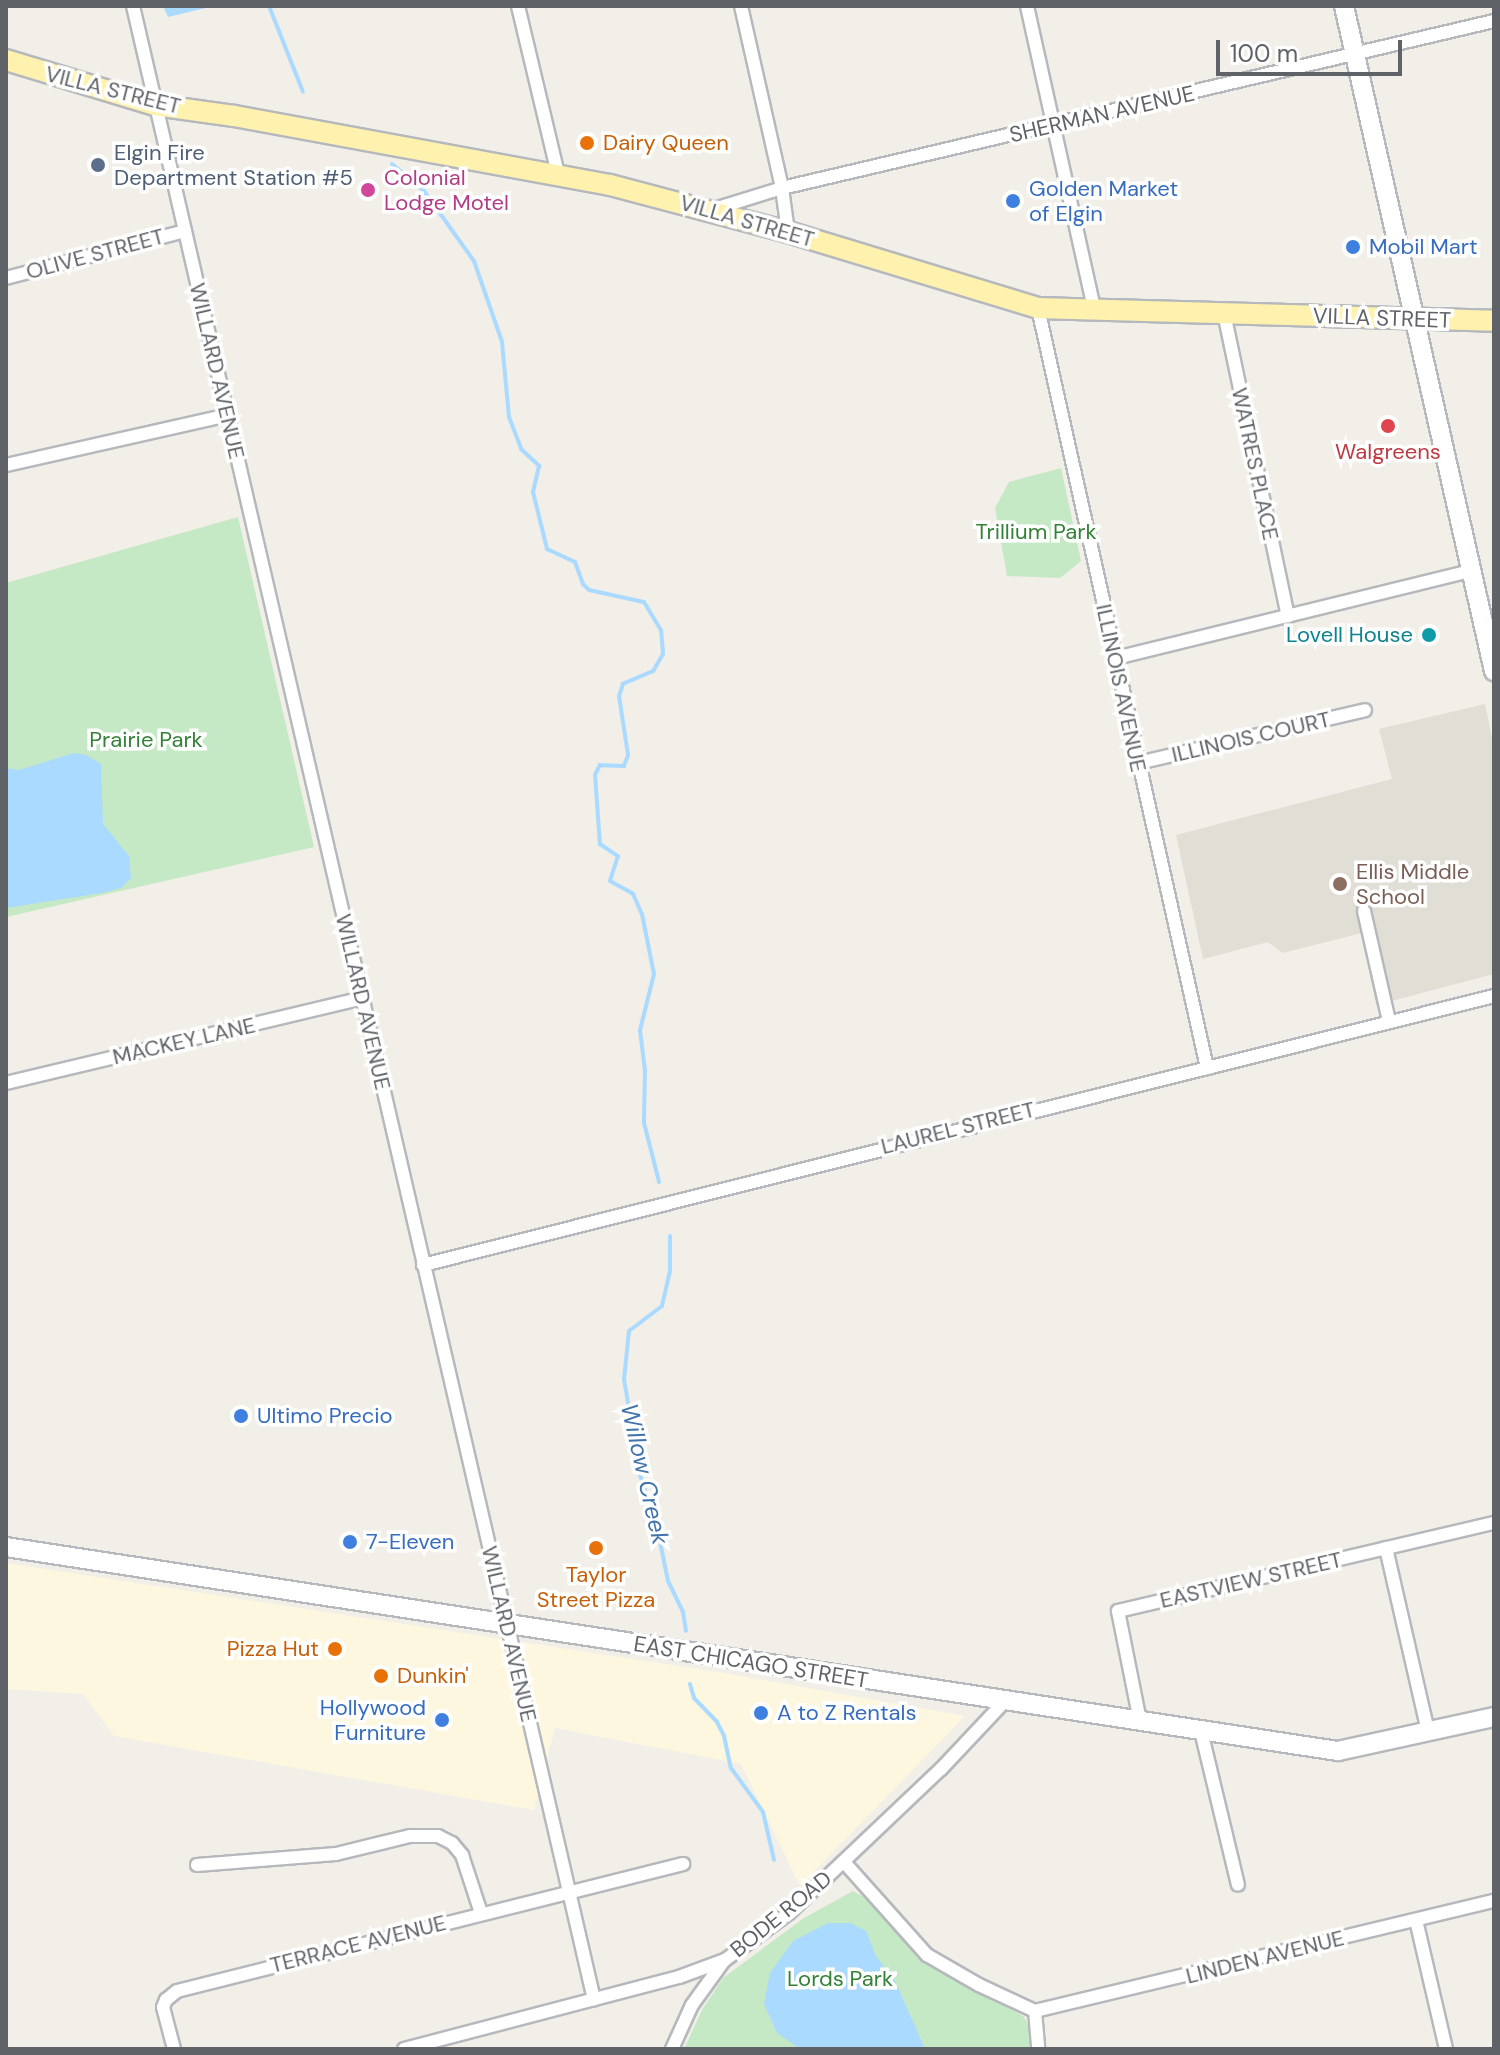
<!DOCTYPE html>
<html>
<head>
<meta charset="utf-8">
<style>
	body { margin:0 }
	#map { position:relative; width:1500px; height:2055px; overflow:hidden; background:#f1efe8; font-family:"DM Sans",sans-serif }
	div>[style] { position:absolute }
	.commercial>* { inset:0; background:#fef7e0 }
	.education>* { inset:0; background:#e1ded6 }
	.green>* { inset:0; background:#c5e8c5 }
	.water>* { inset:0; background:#aadaff }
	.stream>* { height:4px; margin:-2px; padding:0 2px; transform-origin:2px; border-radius:2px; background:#aadaff }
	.roads { filter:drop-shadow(2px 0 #b5b8bc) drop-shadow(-2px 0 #b5b8bc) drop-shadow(0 2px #b5b8bc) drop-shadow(0 -2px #b5b8bc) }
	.street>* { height:12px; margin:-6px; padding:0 6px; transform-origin:6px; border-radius:6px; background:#fff }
	.secondary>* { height:18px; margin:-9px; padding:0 9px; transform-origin:9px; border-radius:9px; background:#fff }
	.primary>* { height:20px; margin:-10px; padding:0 10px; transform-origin:10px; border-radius:10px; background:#fff2af }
	.dots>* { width:22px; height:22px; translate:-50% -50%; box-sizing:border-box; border:4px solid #fff; border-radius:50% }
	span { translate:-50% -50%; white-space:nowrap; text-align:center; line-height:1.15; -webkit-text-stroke:7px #fff; paint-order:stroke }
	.street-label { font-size:22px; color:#5f6368 }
	.food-label { font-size:22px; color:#c56008 }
	.left { translate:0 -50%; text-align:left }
	.right { translate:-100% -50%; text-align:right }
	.service-label { font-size:22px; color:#4e5e75 }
	.hotel-label { font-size:22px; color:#b23c85 }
	.shop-label { font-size:22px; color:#366cbe }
	.health-label { font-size:22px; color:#be3a42 }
	.park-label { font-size:22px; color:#348238 }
	.culture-label { font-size:22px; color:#0d838f }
	.education-label { font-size:22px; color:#785e54 }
	.water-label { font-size:24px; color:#4174aa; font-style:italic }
	.frame { position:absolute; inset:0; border:8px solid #5f6368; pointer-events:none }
	.scale { position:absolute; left:1216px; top:40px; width:186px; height:36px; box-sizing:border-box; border:4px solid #5f6368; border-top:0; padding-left:10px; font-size:24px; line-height:28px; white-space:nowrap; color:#5f6368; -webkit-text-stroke:6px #fff; paint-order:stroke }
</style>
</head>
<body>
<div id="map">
	<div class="commercial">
		<i style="clip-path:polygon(6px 1563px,724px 1673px,965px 1716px,800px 1886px,741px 1764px,555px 1728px,534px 1810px,114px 1736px,83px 1694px,6px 1689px)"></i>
	</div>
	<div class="education">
		<i style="clip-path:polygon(1485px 704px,1494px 748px,1494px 974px,1376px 1005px,1362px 933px,1282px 953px,1268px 942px,1203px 959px,1176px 835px,1392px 779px,1379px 729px)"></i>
	</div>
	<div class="green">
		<i style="clip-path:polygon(1061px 468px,1081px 561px,1060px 578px,1007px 576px,995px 508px,1009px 482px)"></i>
		<i style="clip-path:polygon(238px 517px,314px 847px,6px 917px,6px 583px)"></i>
		<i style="clip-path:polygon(853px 1891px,866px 1898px,927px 1964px,1023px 2016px,1030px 2027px,1031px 2049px,684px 2049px,702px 2010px,723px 1978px,804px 1918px)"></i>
	</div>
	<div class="water">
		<i style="clip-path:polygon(163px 6px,214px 6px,168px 17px)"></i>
		<i style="clip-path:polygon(74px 753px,86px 755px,101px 764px,103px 824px,129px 856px,131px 878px,121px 888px,102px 893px,6px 908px,6px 768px,19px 770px)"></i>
		<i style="clip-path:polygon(828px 1923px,850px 1923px,866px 1931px,876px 1956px,896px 1983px,925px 2049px,800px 2049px,777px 2033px,764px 2004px,770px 1973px,793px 1941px)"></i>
	</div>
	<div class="stream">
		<i style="left:269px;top:6px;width:92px;rotate:68.4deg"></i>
		<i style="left:392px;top:164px;width:42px;rotate:40.2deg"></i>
		<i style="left:424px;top:191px;width:86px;rotate:54.5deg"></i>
		<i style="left:474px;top:261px;width:86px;rotate:70.9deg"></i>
		<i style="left:502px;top:342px;width:75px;rotate:84.7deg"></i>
		<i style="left:509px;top:417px;width:34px;rotate:69deg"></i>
		<i style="left:521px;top:449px;width:25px;rotate:43deg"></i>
		<i style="left:539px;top:466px;width:27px;rotate:103deg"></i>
		<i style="left:533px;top:492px;width:59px;rotate:76.2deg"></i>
		<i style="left:547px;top:549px;width:31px;rotate:25deg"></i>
		<i style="left:575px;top:562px;width:23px;rotate:70deg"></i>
		<i style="left:583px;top:584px;width:8px;rotate:45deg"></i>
		<i style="left:589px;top:590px;width:56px;rotate:12.3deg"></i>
		<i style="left:644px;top:602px;width:33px;rotate:59deg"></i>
		<i style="left:661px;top:630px;width:24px;rotate:85deg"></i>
		<i style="left:663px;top:654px;width:20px;rotate:120deg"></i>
		<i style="left:653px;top:671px;width:33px;rotate:157deg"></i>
		<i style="left:623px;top:684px;width:13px;rotate:108deg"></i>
		<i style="left:619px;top:696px;width:60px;rotate:81.3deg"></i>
		<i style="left:628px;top:755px;width:12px;rotate:110deg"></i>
		<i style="left:624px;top:766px;width:24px;rotate:-178deg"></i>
		<i style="left:600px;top:765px;width:11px;rotate:117deg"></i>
		<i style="left:595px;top:775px;width:69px;rotate:85.9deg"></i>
		<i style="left:600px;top:844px;width:22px;rotate:34deg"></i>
		<i style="left:618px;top:856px;width:26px;rotate:108deg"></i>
		<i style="left:610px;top:881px;width:26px;rotate:29deg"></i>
		<i style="left:633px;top:894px;width:22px;rotate:66deg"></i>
		<i style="left:642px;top:914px;width:61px;rotate:78.7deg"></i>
		<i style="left:654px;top:974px;width:58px;rotate:104deg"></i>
		<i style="left:640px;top:1030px;width:39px;rotate:83deg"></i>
		<i style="left:645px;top:1069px;width:54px;rotate:91.1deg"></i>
		<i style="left:644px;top:1123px;width:61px;rotate:75.7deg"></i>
		<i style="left:670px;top:1236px;width:35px;rotate:90deg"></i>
		<i style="left:670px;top:1271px;width:36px;rotate:103deg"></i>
		<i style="left:662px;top:1306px;width:41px;rotate:142.9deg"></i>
		<i style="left:629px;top:1331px;width:48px;rotate:95.9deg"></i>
		<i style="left:624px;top:1379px;width:97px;rotate:80.5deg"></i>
		<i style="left:640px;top:1475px;width:50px;rotate:71.2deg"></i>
		<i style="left:656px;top:1522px;width:60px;rotate:78.5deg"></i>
		<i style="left:668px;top:1581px;width:34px;rotate:64deg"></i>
		<i style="left:683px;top:1612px;width:19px;rotate:81deg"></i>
		<i style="left:690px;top:1684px;width:15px;rotate:74deg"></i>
		<i style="left:694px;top:1698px;width:33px;rotate:46deg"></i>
		<i style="left:717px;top:1722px;width:16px;rotate:63deg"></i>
		<i style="left:724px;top:1736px;width:33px;rotate:78deg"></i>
		<i style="left:731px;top:1768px;width:54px;rotate:54deg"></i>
		<i style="left:763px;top:1812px;width:49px;rotate:77.1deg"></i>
	</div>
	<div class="roads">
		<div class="street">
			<i style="left:133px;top:6px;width:2046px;rotate:76.98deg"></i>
			<i style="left:518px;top:6px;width:173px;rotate:76.6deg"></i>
			<i style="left:741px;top:6px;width:187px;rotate:77.3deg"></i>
			<i style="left:782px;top:188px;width:44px;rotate:82.2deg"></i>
			<i style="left:1027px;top:6px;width:309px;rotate:77.5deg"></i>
			<i style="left:711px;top:210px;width:74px;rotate:-17.2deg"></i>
			<i style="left:782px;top:188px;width:731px;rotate:-13.2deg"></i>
			<i style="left:6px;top:278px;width:185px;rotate:-14.7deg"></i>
			<i style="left:1038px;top:308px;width:779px;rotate:77.46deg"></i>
			<i style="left:1224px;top:313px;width:310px;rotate:78.1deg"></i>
			<i style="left:6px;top:465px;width:227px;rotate:-12.7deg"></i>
			<i style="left:1116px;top:658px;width:366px;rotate:-13.8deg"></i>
			<i style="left:1138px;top:763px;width:233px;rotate:-13.1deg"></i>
			<i style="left:1364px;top:911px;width:113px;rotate:77.2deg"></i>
			<i style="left:6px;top:1083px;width:366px;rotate:-13.4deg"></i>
			<i style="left:423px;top:1265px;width:1104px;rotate:-14.1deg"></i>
			<i style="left:1386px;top:1548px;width:189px;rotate:77.1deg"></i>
			<i style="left:1140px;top:1721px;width:112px;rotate:-101.3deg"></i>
			<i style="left:1118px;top:1611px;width:386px;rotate:-13.2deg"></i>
			<i style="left:1201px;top:1731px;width:158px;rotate:76.5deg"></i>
			<i style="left:844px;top:1862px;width:125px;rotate:48.3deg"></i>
			<i style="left:927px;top:1955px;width:60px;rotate:30deg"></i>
			<i style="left:979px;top:1985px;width:62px;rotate:24.9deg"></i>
			<i style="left:1035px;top:2011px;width:38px;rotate:85deg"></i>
			<i style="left:197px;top:1865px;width:139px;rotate:-4.5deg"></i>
			<i style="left:336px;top:1854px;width:76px;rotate:-13.7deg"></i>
			<i style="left:410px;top:1836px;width:28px"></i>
			<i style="left:438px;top:1836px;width:16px;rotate:27deg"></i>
			<i style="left:452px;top:1843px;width:16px;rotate:50deg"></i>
			<i style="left:462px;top:1855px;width:61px;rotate:71.9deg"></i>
			<i style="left:1416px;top:1920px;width:132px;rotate:76.9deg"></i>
			<i style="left:1035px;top:2011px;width:472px;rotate:-13.5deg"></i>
			<i style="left:174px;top:2049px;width:43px;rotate:-104.7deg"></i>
			<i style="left:163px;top:2007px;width:8px;rotate:-67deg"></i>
			<i style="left:166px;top:2000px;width:14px;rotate:-39deg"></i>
			<i style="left:177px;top:1991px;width:522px;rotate:-14.09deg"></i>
			<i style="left:404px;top:2049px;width:284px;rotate:-14.7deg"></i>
			<i style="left:679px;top:1977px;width:49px;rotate:-20.3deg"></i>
			<i style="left:725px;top:1960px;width:79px;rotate:-36.3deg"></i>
			<i style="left:789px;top:1913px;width:209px;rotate:-43.5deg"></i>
			<i style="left:941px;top:1769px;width:93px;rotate:-46.7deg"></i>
			<i style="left:672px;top:2049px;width:48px;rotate:-65.6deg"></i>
			<i style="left:692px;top:2005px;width:53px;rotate:-54.2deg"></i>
		</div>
		<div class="secondary">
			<i style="left:1344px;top:6px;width:682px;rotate:77.29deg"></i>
			<i style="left:6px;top:1547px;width:1348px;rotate:8.71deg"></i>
			<i style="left:1338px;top:1751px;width:160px;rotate:-12.3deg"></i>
		</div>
		<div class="primary">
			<i style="left:6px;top:60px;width:156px;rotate:16.8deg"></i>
			<i style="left:155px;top:105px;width:80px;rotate:7.9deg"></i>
			<i style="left:234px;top:116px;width:382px;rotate:10.4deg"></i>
			<i style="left:610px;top:185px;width:184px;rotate:14.8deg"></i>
			<i style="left:788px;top:232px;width:261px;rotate:16.9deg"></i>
			<i style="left:1038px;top:308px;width:456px;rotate:1.6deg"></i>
		</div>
	</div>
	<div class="dots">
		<i style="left:587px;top:143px;background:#e8710a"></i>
		<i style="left:98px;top:165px;background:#5c6f8a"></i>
		<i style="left:368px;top:190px;background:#d1479c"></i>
		<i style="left:1013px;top:201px;background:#3f7fe0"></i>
		<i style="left:1353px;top:247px;background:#3f7fe0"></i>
		<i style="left:1388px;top:426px;background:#e0444e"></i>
		<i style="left:1429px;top:635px;background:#0f9aa8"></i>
		<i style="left:1340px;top:884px;background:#8d6e63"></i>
		<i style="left:241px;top:1416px;background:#3f7fe0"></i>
		<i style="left:350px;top:1542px;background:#3f7fe0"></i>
		<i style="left:596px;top:1548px;background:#e8710a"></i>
		<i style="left:335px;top:1649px;background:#e8710a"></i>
		<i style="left:381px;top:1676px;background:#e8710a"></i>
		<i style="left:761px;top:1713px;background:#3f7fe0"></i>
		<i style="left:442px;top:1720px;background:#3f7fe0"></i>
	</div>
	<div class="street-label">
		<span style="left:113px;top:90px;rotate:14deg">VILLA STREET</span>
		<span style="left:1102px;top:114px;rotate:-13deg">SHERMAN AVENUE</span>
		<span style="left:747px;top:221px;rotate:16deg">VILLA STREET</span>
		<span style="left:95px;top:254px;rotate:-15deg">OLIVE STREET</span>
		<span style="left:1382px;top:318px;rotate:2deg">VILLA STREET</span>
		<span style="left:217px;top:371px;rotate:77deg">WILLARD AVENUE</span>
		<span style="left:1255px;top:464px;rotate:78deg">WATRES PLACE</span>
		<span style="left:1121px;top:688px;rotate:78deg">ILLINOIS AVENUE</span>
		<span style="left:1251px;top:737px;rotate:-13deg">ILLINOIS COURT</span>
		<span style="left:363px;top:1002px;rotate:77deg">WILLARD AVENUE</span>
		<span style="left:184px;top:1041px;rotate:-13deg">MACKEY LANE</span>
		<span style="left:958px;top:1128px;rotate:-14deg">LAUREL STREET</span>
		<span style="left:1251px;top:1580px;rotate:-13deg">EASTVIEW STREET</span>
		<span style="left:509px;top:1634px;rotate:77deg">WILLARD AVENUE</span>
		<span style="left:751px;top:1662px;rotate:9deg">EAST CHICAGO STREET</span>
		<span style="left:781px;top:1914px;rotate:-39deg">BODE ROAD</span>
		<span style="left:358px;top:1944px;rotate:-14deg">TERRACE AVENUE</span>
		<span style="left:1265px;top:1957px;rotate:-14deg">LINDEN AVENUE</span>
	</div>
	<div class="food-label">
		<span class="left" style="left:603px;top:143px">Dairy Queen</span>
		<span style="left:596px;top:1587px">Taylor<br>Street Pizza</span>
		<span class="right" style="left:319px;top:1649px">Pizza Hut</span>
		<span class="left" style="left:397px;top:1676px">Dunkin'</span>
	</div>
	<div class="service-label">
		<span class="left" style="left:114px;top:165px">Elgin Fire<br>Department Station #5</span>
	</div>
	<div class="hotel-label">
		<span class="left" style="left:384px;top:190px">Colonial<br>Lodge Motel</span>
	</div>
	<div class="shop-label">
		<span class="left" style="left:1029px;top:201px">Golden Market<br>of Elgin</span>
		<span class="left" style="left:1369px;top:247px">Mobil Mart</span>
		<span class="left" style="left:257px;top:1416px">Ultimo Precio</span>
		<span class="left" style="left:366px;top:1542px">7-Eleven</span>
		<span class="right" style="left:426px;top:1720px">Hollywood<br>Furniture</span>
		<span class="left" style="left:777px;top:1713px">A to Z Rentals</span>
	</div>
	<div class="health-label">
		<span style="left:1388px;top:452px">Walgreens</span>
	</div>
	<div class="park-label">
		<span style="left:1036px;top:532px">Trillium Park</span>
		<span style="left:146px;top:740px">Prairie Park</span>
		<span style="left:840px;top:1979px">Lords Park</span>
	</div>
	<div class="culture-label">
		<span class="right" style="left:1413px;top:635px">Lovell House</span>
	</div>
	<div class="education-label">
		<span class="left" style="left:1356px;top:884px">Ellis Middle<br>School</span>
	</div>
	<div class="water-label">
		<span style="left:645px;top:1474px;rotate:77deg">Willow Creek</span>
	</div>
	<div class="frame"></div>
	<div class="scale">100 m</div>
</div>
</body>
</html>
